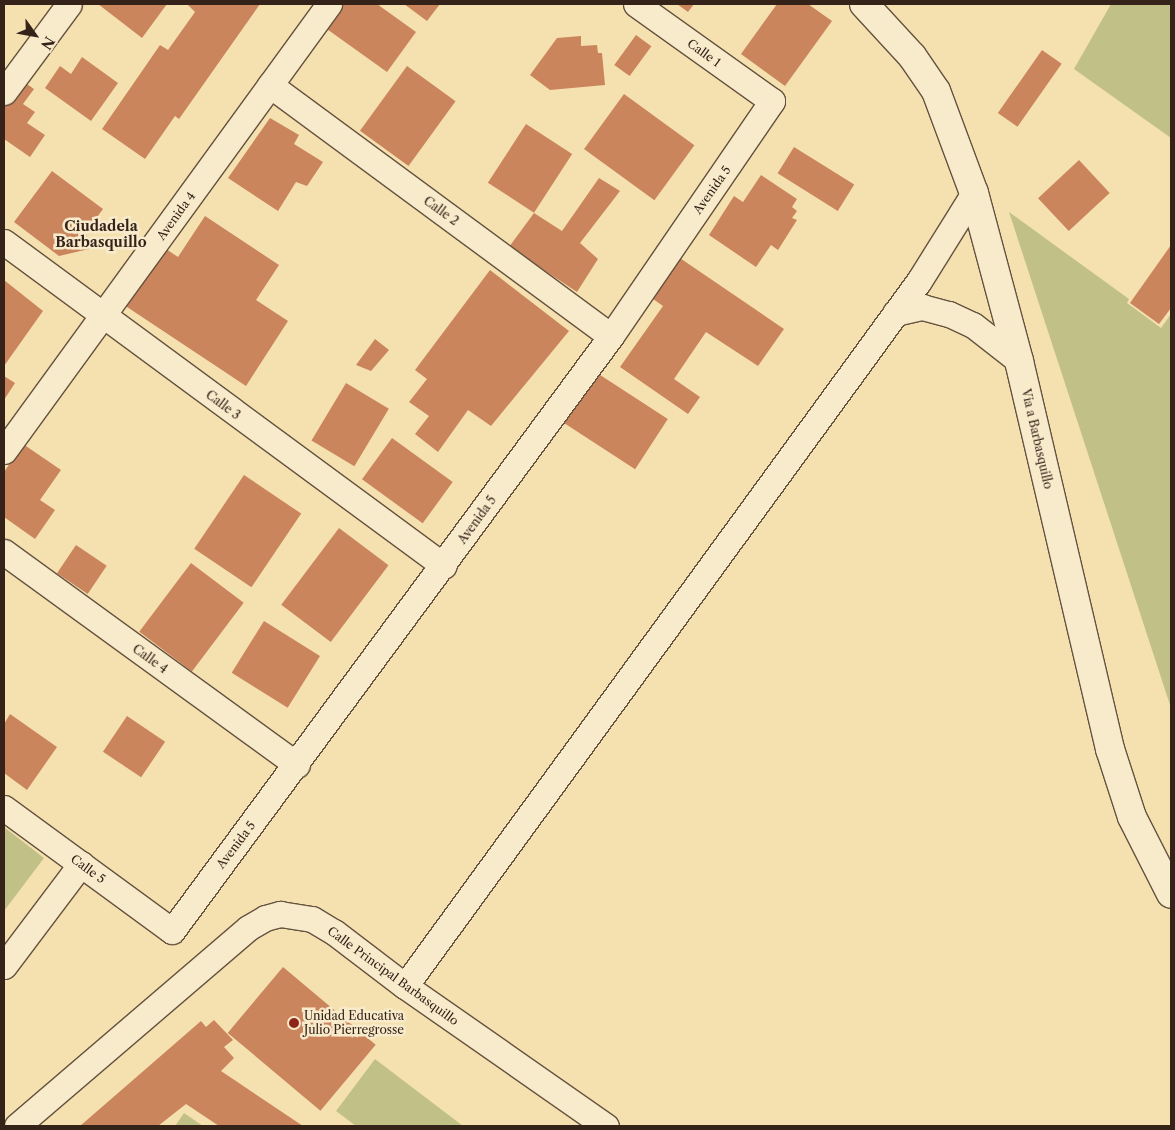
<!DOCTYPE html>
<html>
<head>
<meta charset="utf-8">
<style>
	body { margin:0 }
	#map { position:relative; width:1175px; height:1130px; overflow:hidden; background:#f5e0af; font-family:"Libre Caslon Text",serif }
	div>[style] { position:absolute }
	.green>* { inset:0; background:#c1c187 }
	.building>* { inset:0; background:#cb855d; transform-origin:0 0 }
	.roads { filter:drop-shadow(1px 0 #65523f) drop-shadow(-1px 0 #65523f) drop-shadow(0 1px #65523f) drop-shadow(0 -1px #65523f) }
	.street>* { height:25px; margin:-12.5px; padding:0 12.5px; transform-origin:12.5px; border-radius:12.5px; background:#f8ebcb }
	.secondary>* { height:28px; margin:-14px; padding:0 14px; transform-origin:14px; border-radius:14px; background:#f8ebcb }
	.dots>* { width:14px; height:14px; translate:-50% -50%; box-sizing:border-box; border:2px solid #f8ebcb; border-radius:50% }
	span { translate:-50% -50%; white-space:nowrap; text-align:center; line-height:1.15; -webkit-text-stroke:5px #f8ebcb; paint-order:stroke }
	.street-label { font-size:12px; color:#35231a }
	.poi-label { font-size:12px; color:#35231a }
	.left { translate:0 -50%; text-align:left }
	.neighbourhood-label { font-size:14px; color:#35231a; font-weight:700 }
	.frame { position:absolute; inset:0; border:5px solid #35231a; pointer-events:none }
	.north { position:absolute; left:10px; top:10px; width:50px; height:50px; -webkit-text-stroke:4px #f8ebcb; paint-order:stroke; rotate:122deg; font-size:14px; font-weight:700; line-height:20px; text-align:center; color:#35231a }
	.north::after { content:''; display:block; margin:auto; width:18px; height:22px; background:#35231a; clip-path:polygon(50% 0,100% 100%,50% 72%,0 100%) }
</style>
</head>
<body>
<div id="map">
	<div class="green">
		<i style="clip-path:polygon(1111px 4px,1171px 4px,1171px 138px,1074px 69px)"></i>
		<i style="clip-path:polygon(1009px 212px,1129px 299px,1127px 303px,1161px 328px,1171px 314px,1171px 708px)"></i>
		<i style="clip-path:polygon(4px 827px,44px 858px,4px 911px)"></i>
		<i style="clip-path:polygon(375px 1059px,463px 1126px,356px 1126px,336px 1111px)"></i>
		<i style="clip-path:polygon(184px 1113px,203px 1126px,175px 1126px)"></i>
	</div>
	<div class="building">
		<i style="clip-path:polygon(98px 4px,167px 4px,142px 38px)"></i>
		<i style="clip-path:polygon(187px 4px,260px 4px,179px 119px,175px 116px,145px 159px,102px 129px,160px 45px,168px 50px,195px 12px)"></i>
		<i style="clip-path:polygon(341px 4px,377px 4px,416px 32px,387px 72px,324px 27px)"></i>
		<i style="clip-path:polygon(404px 4px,440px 4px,427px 21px)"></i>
		<i style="clip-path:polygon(677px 4px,694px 4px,688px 12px)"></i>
		<i style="clip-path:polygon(777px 4px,808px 4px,832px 21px,785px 86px,741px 54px)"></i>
		<i style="left:636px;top:35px;width:19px;height:37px;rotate:36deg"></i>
		<i style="clip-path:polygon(581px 36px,581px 46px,597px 45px,598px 53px,602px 53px,605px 85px,550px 90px,530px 75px,557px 38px)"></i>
		<i style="left:1042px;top:50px;width:24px;height:77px;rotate:35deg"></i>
		<i style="clip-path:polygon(82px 57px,118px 83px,91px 121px,45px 88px,60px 66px,71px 74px)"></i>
		<i style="left:407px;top:66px;width:60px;height:80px;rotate:36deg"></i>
		<i style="clip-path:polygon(17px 77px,34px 89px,23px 104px,35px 112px,27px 123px,45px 135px,30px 157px,4px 139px,4px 96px)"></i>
		<i style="left:624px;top:94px;width:87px;height:68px;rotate:36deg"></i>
		<i style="clip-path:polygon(270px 118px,299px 135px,294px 144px,323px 162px,307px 186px,296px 182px,278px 211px,228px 178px)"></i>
		<i style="left:526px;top:124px;width:55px;height:70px;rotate:33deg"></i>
		<i style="left:794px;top:147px;width:71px;height:31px;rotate:32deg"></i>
		<i style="left:1079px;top:160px;width:45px;height:56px;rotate:47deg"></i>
		<i style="clip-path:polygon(52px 171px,103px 209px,86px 232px,89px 249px,59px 256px,14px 222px)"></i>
		<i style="clip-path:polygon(761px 175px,797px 199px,792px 207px,797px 211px,792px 218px,797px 220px,778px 250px,771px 245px,756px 267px,709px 235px,734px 196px,743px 202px)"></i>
		<i style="clip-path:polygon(599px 178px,620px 191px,580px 243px,598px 259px,577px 292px,509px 247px,534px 213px,562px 231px)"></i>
		<i style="clip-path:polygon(205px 216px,279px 265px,256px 300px,288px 321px,246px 386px,121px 303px,160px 245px,178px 257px)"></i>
		<i style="clip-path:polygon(1171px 245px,1171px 308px,1159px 324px,1130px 303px)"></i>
		<i style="clip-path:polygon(671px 252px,784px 329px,758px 366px,706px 332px,674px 379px,700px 397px,688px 414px,620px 367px,663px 306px,643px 292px)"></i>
		<i style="clip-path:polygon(490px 270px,569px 331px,491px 426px,468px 410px,438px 452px,415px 434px,429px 416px,409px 402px,427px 379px,415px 370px)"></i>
		<i style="clip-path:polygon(4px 280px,43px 311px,4px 366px)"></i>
		<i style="clip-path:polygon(375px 339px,389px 350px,371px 371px,356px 365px)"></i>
		<i style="left:594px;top:371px;width:88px;height:60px;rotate:33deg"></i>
		<i style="clip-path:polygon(4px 376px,15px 383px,4px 400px)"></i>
		<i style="left:346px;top:383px;width:50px;height:67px;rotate:31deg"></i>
		<i style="left:392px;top:438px;width:75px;height:51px;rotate:36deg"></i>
		<i style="clip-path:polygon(23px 444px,61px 470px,40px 500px,55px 510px,35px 539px,4px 517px,4px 472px)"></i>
		<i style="left:244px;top:475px;width:69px;height:89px;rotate:34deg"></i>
		<i style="left:339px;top:528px;width:62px;height:96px;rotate:37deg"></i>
		<i style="left:76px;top:545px;width:37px;height:34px;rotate:34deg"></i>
		<i style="left:191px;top:563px;width:66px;height:86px;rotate:37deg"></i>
		<i style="left:264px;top:621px;width:66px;height:61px;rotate:32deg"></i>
		<i style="clip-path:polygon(10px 714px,57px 747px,27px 790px,4px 773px,4px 724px)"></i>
		<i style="left:127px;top:716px;width:46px;height:43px;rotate:34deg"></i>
		<i style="left:283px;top:967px;width:121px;height:86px;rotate:40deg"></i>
		<i style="clip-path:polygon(214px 1020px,233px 1040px,224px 1047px,234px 1058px,221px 1071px,303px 1126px,219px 1126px,186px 1104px,158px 1126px,80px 1126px,201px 1021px,206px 1027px)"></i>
	</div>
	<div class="roads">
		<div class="street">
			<i style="left:270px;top:85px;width:423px;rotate:36.4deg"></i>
			<i style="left:4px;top:92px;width:109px;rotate:-53.5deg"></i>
			<i style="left:4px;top:242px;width:546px;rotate:36.37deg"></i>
			<i style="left:895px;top:313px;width:28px;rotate:-13deg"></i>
			<i style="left:922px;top:307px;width:28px;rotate:15deg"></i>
			<i style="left:949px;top:314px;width:26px;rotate:25deg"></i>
			<i style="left:973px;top:325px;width:58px;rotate:38deg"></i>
			<i style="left:4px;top:451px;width:553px;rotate:-53.98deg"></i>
			<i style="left:4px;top:552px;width:362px;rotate:36deg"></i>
			<i style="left:4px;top:808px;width:208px;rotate:36.2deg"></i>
			<i style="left:172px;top:931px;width:739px;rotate:-53.58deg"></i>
			<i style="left:611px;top:336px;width:285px;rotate:-55.6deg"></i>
			<i style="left:772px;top:101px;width:167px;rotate:-144.5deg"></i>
			<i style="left:4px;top:966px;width:128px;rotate:-53deg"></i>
			<i style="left:405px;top:986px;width:872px;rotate:-53.91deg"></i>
			<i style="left:919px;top:281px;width:104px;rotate:-58deg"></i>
			<i style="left:17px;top:1126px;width:304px;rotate:-40.6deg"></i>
			<i style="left:248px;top:928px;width:20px;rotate:-30deg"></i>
			<i style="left:265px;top:918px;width:16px;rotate:-15deg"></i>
			<i style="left:280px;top:914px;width:32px;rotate:9deg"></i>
			<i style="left:312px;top:919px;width:26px;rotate:31deg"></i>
			<i style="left:334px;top:932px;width:89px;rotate:37.3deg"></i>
			<i style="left:405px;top:986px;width:245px;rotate:34.9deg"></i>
		</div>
		<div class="secondary">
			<i style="left:864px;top:4px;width:71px;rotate:47.3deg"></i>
			<i style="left:912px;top:56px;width:42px;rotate:55.6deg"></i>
			<i style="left:936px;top:91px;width:109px;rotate:69.6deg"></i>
			<i style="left:974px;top:193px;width:174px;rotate:75deg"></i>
			<i style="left:1019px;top:361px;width:399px;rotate:76.8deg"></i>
			<i style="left:1110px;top:749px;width:71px;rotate:72.1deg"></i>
			<i style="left:1132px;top:817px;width:86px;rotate:63.1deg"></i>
		</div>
	</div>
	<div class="dots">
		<i style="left:294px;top:1023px;background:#8f2418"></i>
	</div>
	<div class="street-label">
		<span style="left:704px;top:53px;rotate:36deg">Calle 1</span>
		<span style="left:712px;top:190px;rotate:-55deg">Avenida 5</span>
		<span style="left:441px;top:211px;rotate:36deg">Calle 2</span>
		<span style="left:176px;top:216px;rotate:-54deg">Avenida 4</span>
		<span style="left:223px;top:405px;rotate:37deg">Calle 3</span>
		<span style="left:1037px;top:439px;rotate:77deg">Via a Barbasquillo</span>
		<span style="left:477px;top:520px;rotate:-54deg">Avenida 5</span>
		<span style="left:150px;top:659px;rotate:36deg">Calle 4</span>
		<span style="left:236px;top:845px;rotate:-53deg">Avenida 5</span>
		<span style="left:88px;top:869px;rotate:36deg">Calle 5</span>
		<span style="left:393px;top:976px;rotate:36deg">Calle Principal Barbasquillo</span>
	</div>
	<div class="poi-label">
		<span class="left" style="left:304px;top:1023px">Unidad Educativa<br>Julio Pierregrosse</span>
	</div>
	<div class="neighbourhood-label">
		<span style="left:101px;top:234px">Ciudadela<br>Barbasquillo</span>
	</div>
	<div class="frame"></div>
	<div class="north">N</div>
</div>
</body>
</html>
